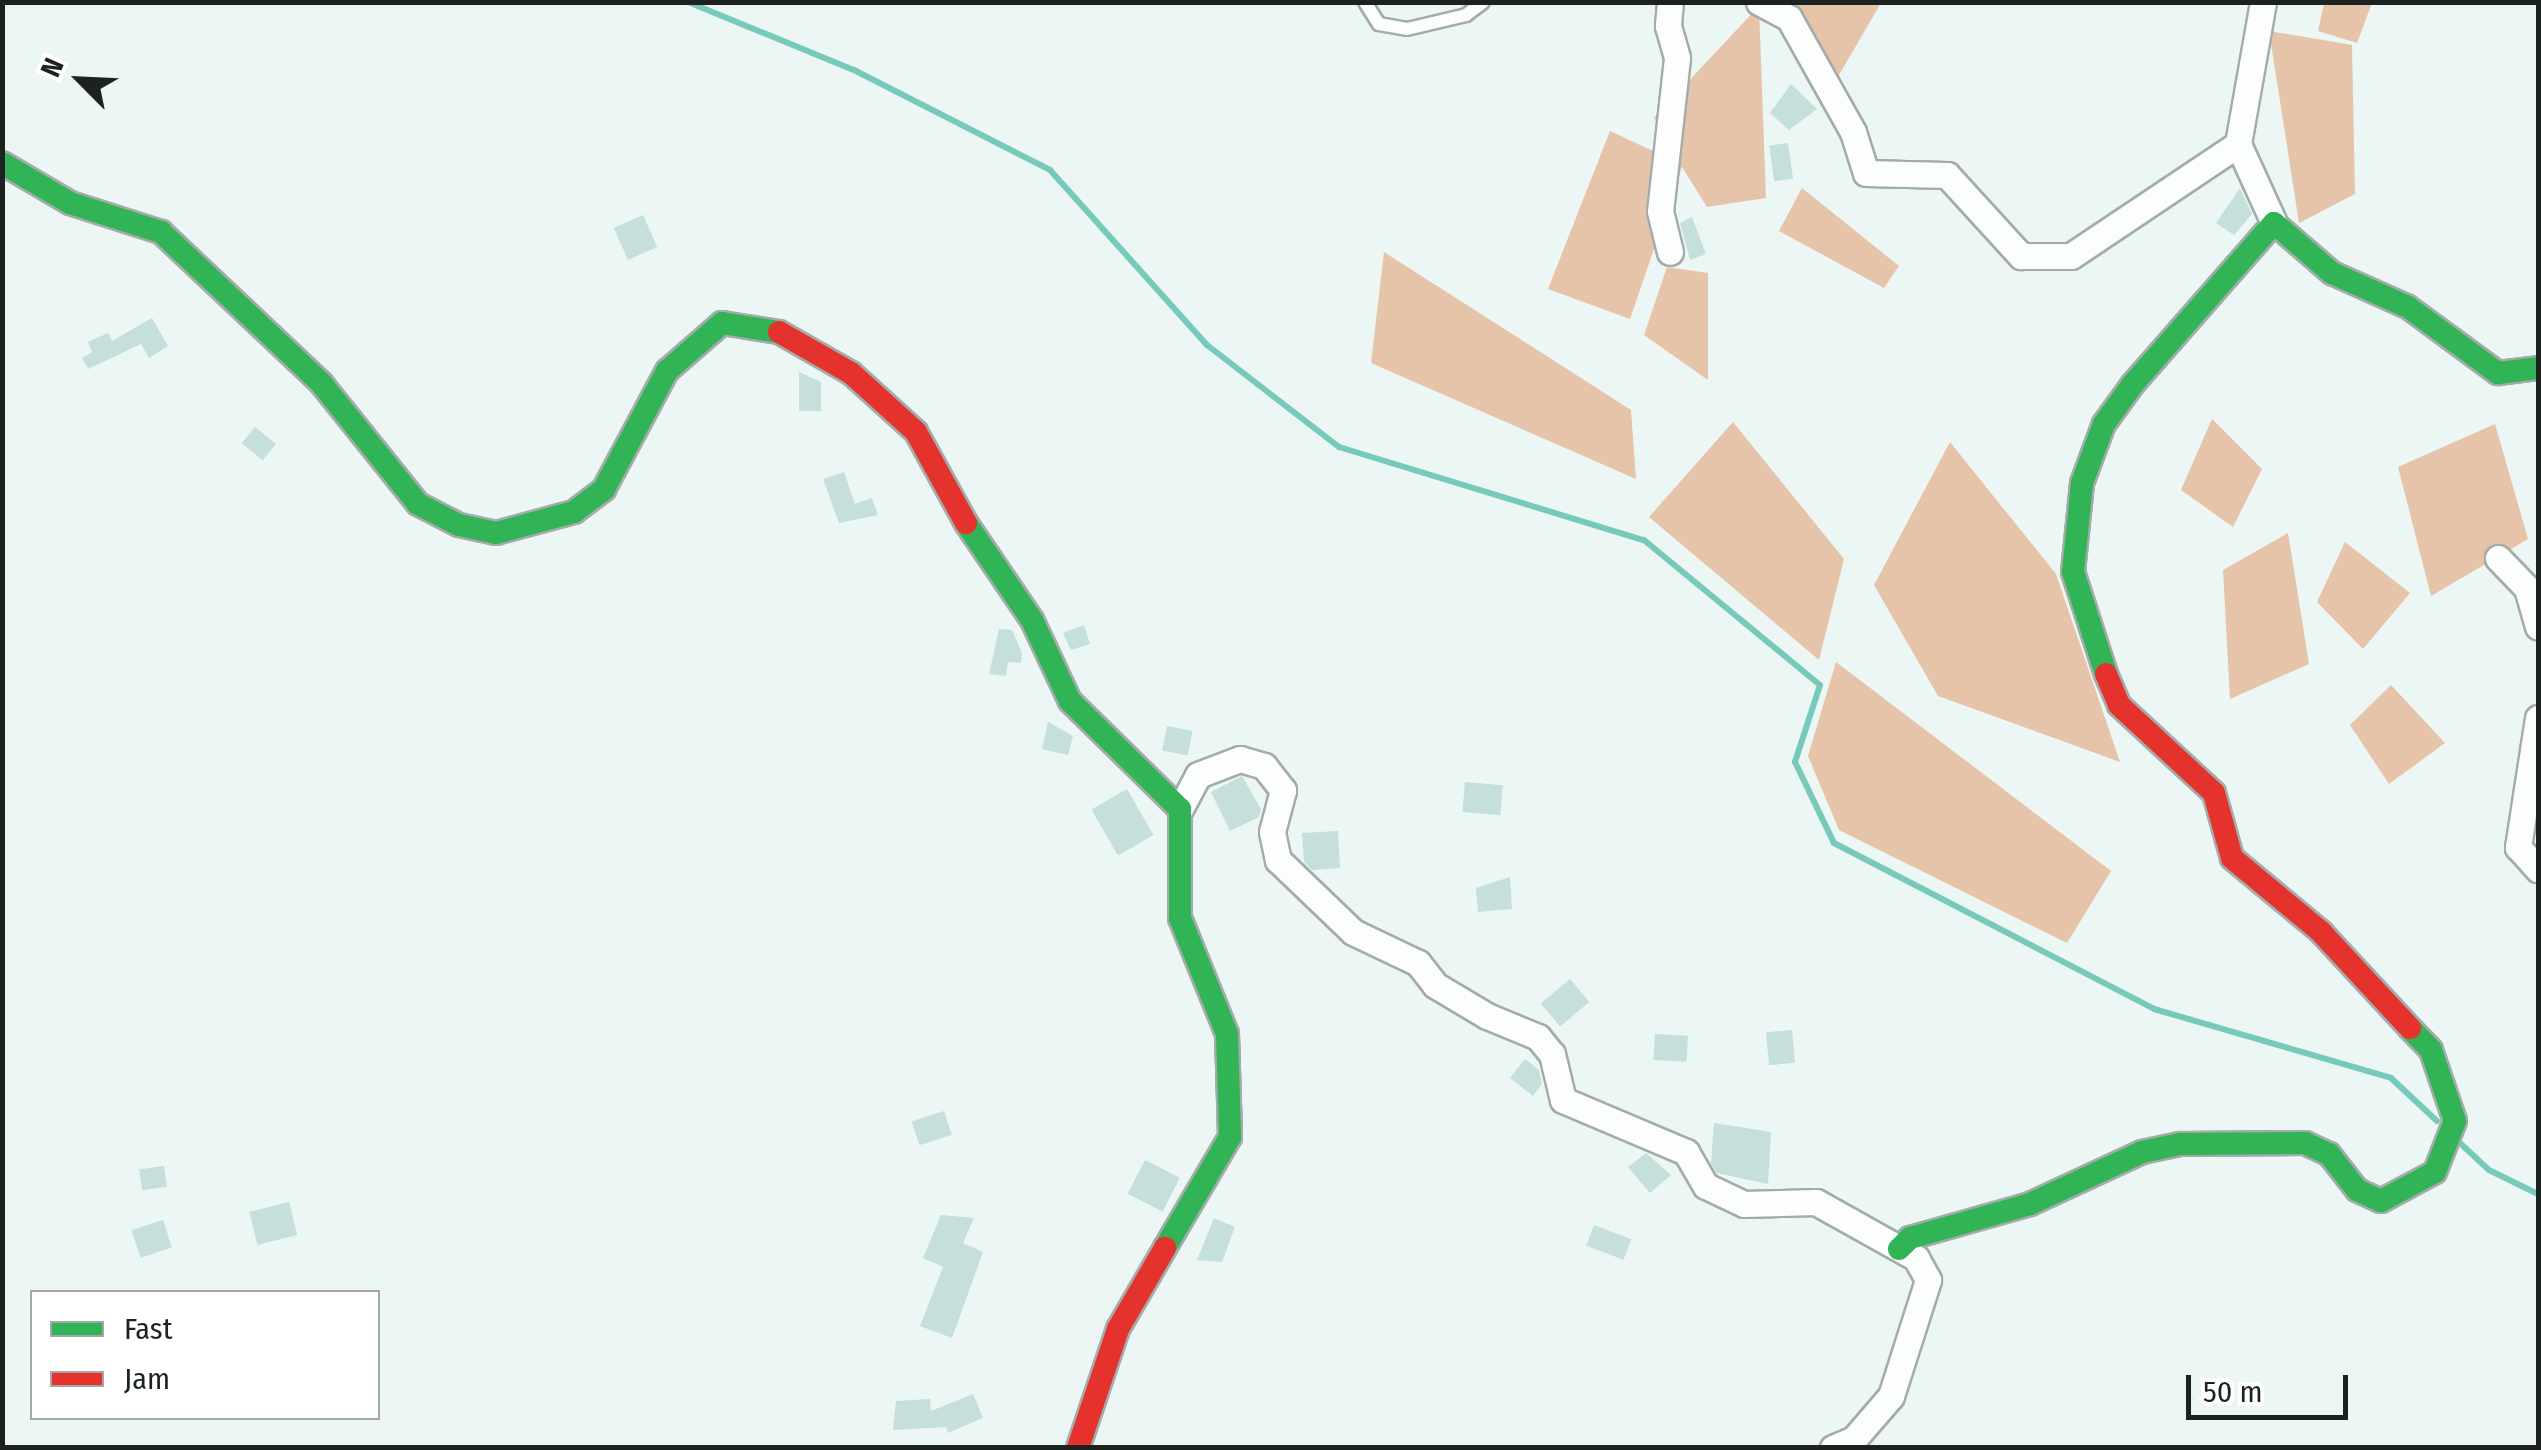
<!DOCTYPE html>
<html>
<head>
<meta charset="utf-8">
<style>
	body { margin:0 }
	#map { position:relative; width:2541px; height:1450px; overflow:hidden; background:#ecf6f4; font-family:"Fira Sans Condensed",sans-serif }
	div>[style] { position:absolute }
	.forest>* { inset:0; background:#e6c4a9 }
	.stream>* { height:6px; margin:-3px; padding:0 3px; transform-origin:3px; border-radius:3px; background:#77c9bb }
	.building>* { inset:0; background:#c5dfda; transform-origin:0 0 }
	.roads { filter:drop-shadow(2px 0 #a4acaa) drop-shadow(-2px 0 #a4acaa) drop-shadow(0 2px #a4acaa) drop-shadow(0 -2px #a4acaa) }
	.lane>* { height:12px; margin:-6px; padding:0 6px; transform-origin:6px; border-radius:6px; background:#fcfefd }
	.street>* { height:25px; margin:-12.5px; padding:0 12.5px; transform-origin:12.5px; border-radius:12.5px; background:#fcfefd }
	.fast>* { height:22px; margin:-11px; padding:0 11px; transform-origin:11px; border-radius:11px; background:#30b455 }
	.jam>* { height:22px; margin:-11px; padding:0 11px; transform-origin:11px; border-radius:11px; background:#e5322d }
	span { translate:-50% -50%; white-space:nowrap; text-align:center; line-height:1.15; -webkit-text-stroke:8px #fff; paint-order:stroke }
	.frame { position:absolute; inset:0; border:5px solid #1b2220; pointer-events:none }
	.legend { position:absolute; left:30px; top:1290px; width:350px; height:130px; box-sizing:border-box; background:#fff; border:2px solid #a4a7a6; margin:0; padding:12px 18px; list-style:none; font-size:30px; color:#1b2220 }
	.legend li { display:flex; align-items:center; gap:20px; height:50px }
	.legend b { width:50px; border:2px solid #a4a7a6 }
	.north { position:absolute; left:30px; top:30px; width:100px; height:100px; -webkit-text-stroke:8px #fff; paint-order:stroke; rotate:294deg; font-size:28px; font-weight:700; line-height:40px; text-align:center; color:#1b2220 }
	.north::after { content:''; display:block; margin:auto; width:35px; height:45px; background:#1b2220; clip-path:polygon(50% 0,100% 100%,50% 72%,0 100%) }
	.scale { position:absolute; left:2186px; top:1375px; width:162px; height:45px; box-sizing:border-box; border:5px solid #1b2220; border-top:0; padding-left:12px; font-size:30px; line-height:35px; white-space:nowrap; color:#1b2220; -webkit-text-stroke:8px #fff; paint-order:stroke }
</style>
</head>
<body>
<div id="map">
	<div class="forest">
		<i style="clip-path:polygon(1787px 3px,1881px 3px,1836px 80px)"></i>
		<i style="clip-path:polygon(2324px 3px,2372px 3px,2357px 43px,2318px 31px)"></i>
		<i style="clip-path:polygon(1759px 6px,1766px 198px,1707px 207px,1682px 167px,1630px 319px,1548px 289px,1610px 131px,1681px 164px,1654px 118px)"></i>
		<i style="clip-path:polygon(2269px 31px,2352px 45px,2355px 194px,2299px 223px)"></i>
		<i style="clip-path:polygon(1802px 188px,1899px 266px,1884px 288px,1779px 231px)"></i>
		<i style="clip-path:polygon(1384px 252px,1631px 410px,1636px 479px,1371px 363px)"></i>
		<i style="clip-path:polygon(1667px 267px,1708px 273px,1708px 380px,1644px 335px)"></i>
		<i style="clip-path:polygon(2212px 419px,2262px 469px,2233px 527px,2181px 490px)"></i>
		<i style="clip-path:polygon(1733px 422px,1844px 559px,1819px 660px,1649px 517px)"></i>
		<i style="clip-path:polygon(2495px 424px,2528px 539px,2431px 596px,2398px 467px)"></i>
		<i style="clip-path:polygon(1950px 442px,2056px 574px,2120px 762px,1938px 696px,1874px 585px)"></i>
		<i style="clip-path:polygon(2288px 533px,2309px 664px,2230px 699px,2223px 570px)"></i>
		<i style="clip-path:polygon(2345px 542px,2410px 593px,2363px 649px,2317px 602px)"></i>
		<i style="clip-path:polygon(1836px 662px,2111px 871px,2067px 943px,1839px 830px,1808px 756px)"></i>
		<i style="clip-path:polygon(2391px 685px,2445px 743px,2389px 784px,2350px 725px)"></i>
	</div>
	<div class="stream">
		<i style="left:688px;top:2px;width:179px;rotate:22.3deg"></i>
		<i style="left:854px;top:70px;width:220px;rotate:27deg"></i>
		<i style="left:1050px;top:170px;width:235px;rotate:48.1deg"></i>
		<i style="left:1207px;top:345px;width:167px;rotate:37.7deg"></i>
		<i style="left:1339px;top:447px;width:319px;rotate:17deg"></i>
		<i style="left:1644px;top:540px;width:228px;rotate:39.5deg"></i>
		<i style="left:1820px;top:685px;width:81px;rotate:108deg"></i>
		<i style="left:1795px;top:762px;width:90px;rotate:64.3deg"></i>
		<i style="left:1834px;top:843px;width:360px;rotate:27.4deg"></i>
		<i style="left:2154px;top:1009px;width:247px;rotate:16.2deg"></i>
		<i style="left:2391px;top:1078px;width:63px;rotate:43.1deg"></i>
		<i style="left:2461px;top:1144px;width:38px;rotate:43deg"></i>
		<i style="left:2489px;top:1170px;width:55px;rotate:26.1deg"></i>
	</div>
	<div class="building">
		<i style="clip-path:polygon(1791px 84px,1817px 109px,1789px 130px,1770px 113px)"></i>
		<i style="left:1788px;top:143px;width:36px;height:19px;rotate:82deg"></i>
		<i style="clip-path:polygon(2240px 188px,2252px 214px,2234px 235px,2216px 223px)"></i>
		<i style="left:643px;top:215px;width:35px;height:32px;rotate:66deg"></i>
		<i style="clip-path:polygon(1692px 217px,1706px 254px,1690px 260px,1680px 223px)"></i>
		<i style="clip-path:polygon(152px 318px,168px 346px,149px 358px,141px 344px,88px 369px,82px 358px,92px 352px,88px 342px,108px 333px,112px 341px)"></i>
		<i style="clip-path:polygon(799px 372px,821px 382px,821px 411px,799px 411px)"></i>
		<i style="left:255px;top:427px;width:27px;height:21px;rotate:39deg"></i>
		<i style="clip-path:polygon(844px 472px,855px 504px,872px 498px,878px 515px,839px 523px,823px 479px)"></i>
		<i style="clip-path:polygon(1084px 625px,1090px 644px,1071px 650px,1063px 633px)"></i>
		<i style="clip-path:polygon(999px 629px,1012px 630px,1022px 653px,1021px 663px,1008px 662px,1006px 676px,989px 674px)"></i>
		<i style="clip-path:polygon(1048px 722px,1073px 736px,1068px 755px,1042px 749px)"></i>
		<i style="left:1167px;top:726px;width:26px;height:25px;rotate:11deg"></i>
		<i style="clip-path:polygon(1242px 776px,1261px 809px,1259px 817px,1230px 831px,1211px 792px)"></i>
		<i style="left:1465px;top:782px;width:38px;height:30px;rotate:5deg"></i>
		<i style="left:1127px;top:789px;width:53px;height:41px;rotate:60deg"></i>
		<i style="clip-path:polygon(1338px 831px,1340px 868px,1312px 870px,1304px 862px,1302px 833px)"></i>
		<i style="clip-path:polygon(1510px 877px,1512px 909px,1478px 912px,1476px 888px)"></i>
		<i style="left:1570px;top:979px;width:30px;height:38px;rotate:50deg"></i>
		<i style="left:1792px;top:1030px;width:33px;height:26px;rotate:85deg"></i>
		<i style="left:1655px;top:1034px;width:33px;height:26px;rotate:3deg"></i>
		<i style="clip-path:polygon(1525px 1059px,1539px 1070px,1542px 1084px,1533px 1096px,1510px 1078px)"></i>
		<i style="left:944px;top:1111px;width:25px;height:34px;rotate:72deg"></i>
		<i style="clip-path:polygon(1714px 1123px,1771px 1132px,1768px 1184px,1717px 1173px,1711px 1163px)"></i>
		<i style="clip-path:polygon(1646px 1153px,1671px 1175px,1650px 1193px,1628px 1167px)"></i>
		<i style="left:1145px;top:1160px;width:39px;height:38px;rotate:27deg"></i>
		<i style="left:164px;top:1166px;width:21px;height:25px;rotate:82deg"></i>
		<i style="left:289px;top:1202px;width:34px;height:41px;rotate:76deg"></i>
		<i style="clip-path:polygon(941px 1215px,974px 1218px,963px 1243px,983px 1252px,952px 1338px,920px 1326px,943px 1267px,923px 1258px)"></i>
		<i style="clip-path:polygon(1214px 1218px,1235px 1227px,1222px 1262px,1197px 1260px)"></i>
		<i style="left:163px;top:1220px;width:29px;height:33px;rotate:72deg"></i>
		<i style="left:1594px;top:1225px;width:40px;height:22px;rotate:21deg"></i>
		<i style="clip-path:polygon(973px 1394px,983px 1418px,948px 1433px,946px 1427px,893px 1430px,896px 1401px,930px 1399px,931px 1411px)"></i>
	</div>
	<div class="roads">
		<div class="lane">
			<i style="left:1365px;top:2px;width:26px;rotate:58deg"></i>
			<i style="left:1379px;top:24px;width:28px;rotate:10deg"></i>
			<i style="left:1407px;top:29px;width:61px;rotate:-13.3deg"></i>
			<i style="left:1466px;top:15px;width:21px;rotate:-37deg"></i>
		</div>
		<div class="street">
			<i style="left:1670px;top:2px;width:24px;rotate:95deg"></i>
			<i style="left:1668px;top:26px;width:33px;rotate:74deg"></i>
			<i style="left:1677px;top:58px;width:154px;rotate:96.3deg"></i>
			<i style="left:1660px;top:211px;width:42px;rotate:76.3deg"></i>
			<i style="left:1759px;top:2px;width:34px;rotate:28deg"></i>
			<i style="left:1789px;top:18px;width:131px;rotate:60.7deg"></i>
			<i style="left:1853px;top:132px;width:43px;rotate:72.4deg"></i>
			<i style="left:1866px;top:173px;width:81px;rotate:1.4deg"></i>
			<i style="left:1947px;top:175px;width:110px;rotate:47.6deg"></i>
			<i style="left:2021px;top:256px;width:50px"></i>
			<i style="left:2071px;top:256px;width:201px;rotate:-33.8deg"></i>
			<i style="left:2263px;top:2px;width:144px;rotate:100deg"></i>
			<i style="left:2238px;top:144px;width:87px;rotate:65.5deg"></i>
			<i style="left:2498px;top:558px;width:42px;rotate:46deg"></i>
			<i style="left:2527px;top:588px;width:40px;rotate:74deg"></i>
			<i style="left:2538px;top:718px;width:131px;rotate:98.8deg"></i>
			<i style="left:2518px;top:847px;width:30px;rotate:48deg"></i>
			<i style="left:1180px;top:809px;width:38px;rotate:-62deg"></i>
			<i style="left:1198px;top:775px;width:45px;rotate:-20.9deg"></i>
			<i style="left:1240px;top:759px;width:25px;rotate:16deg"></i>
			<i style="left:1264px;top:766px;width:31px;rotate:52deg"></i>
			<i style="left:1283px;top:790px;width:43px;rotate:104.7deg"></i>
			<i style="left:1272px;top:832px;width:29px;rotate:78deg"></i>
			<i style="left:1278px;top:860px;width:104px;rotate:43.8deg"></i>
			<i style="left:1353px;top:932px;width:72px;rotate:25.5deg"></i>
			<i style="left:1418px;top:963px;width:28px;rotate:52deg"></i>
			<i style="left:1435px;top:985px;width:61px;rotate:30.8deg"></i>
			<i style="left:1487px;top:1016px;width:55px;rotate:22.4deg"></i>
			<i style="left:1538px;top:1037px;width:22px;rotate:51deg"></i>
			<i style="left:1552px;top:1054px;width:47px;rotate:76.6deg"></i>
			<i style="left:1563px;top:1100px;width:134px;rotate:22.9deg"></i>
			<i style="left:1686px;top:1152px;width:39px;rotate:60deg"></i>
			<i style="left:1706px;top:1186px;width:42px;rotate:25.3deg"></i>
			<i style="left:1744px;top:1204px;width:72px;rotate:-1.6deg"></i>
			<i style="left:1816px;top:1202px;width:115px;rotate:29.2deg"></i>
			<i style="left:1916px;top:1258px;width:25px;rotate:61deg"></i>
			<i style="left:1928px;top:1280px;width:122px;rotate:107.7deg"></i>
			<i style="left:1891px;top:1396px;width:57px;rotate:130.7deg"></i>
			<i style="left:1854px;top:1439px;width:23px;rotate:157deg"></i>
		</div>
		<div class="fast">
			<i style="left:2px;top:163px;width:79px;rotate:30.5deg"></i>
			<i style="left:70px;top:203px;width:96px;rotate:17.7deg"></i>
			<i style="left:161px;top:232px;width:220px;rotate:43.3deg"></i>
			<i style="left:321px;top:383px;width:155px;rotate:51.3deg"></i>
			<i style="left:418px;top:504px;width:46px;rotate:27.1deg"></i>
			<i style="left:459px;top:525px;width:38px;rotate:12deg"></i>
			<i style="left:496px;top:533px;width:81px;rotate:-15.1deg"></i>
			<i style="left:574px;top:512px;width:38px;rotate:-37deg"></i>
			<i style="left:604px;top:489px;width:134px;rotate:-61.9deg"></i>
			<i style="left:667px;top:371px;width:73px;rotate:-41.1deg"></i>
			<i style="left:722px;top:323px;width:58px;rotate:9deg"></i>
			<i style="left:966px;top:523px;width:117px;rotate:55.8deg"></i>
			<i style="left:1032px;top:620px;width:89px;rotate:64.9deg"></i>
			<i style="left:1070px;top:701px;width:154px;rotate:44.5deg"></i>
			<i style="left:1180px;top:809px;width:109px;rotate:90deg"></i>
			<i style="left:1180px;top:918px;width:125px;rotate:67.9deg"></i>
			<i style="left:1227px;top:1034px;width:103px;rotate:88.3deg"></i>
			<i style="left:1230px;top:1137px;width:129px;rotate:120.4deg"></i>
			<i style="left:2106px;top:674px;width:107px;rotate:-107.9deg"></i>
			<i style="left:2073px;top:572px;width:89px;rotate:-84.2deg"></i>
			<i style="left:2082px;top:483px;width:63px;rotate:-69.6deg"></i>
			<i style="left:2104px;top:424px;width:49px;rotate:-54.1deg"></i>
			<i style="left:2133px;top:384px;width:214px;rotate:-48.8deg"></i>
			<i style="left:2274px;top:223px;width:77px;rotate:40.8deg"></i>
			<i style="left:2332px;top:273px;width:83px;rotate:24.1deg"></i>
			<i style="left:2408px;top:307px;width:112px;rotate:36.3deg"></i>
			<i style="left:2498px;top:373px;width:40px;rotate:-7.1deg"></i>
			<i style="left:1899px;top:1249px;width:16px;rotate:-45deg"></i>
			<i style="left:1910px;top:1238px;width:125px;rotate:-15.8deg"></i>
			<i style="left:2030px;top:1204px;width:123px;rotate:-24.9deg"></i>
			<i style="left:2142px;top:1152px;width:39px;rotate:-12deg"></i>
			<i style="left:2180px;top:1144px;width:125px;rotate:-0.5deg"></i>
			<i style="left:2305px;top:1143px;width:26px;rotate:25deg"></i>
			<i style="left:2329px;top:1154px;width:46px;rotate:52.1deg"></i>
			<i style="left:2357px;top:1190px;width:26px;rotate:25deg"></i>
			<i style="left:2381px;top:1201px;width:61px;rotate:-28.2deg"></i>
			<i style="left:2435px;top:1172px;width:55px;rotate:-68.6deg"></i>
			<i style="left:2455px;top:1121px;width:75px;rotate:-108.7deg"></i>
			<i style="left:2431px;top:1050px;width:30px;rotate:-134deg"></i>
		</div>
		<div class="jam">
			<i style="left:779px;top:332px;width:83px;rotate:29.7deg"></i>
			<i style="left:851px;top:373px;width:88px;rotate:42.2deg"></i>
			<i style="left:916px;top:432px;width:104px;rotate:61.2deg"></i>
			<i style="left:2106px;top:674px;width:34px;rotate:67deg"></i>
			<i style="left:2119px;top:705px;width:129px;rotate:42.8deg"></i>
			<i style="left:2214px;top:793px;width:67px;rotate:74.5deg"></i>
			<i style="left:2232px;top:858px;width:116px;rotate:39.7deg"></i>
			<i style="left:2321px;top:932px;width:131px;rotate:47.2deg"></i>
			<i style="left:1078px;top:1448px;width:126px;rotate:-71.4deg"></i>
			<i style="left:1118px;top:1329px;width:94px;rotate:-59.9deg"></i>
		</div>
	</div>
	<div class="frame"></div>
	<ul class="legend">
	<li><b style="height:12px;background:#30b455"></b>Fast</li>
	<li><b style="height:12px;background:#e5322d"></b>Jam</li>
	</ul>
	<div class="north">N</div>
	<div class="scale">50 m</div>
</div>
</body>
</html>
